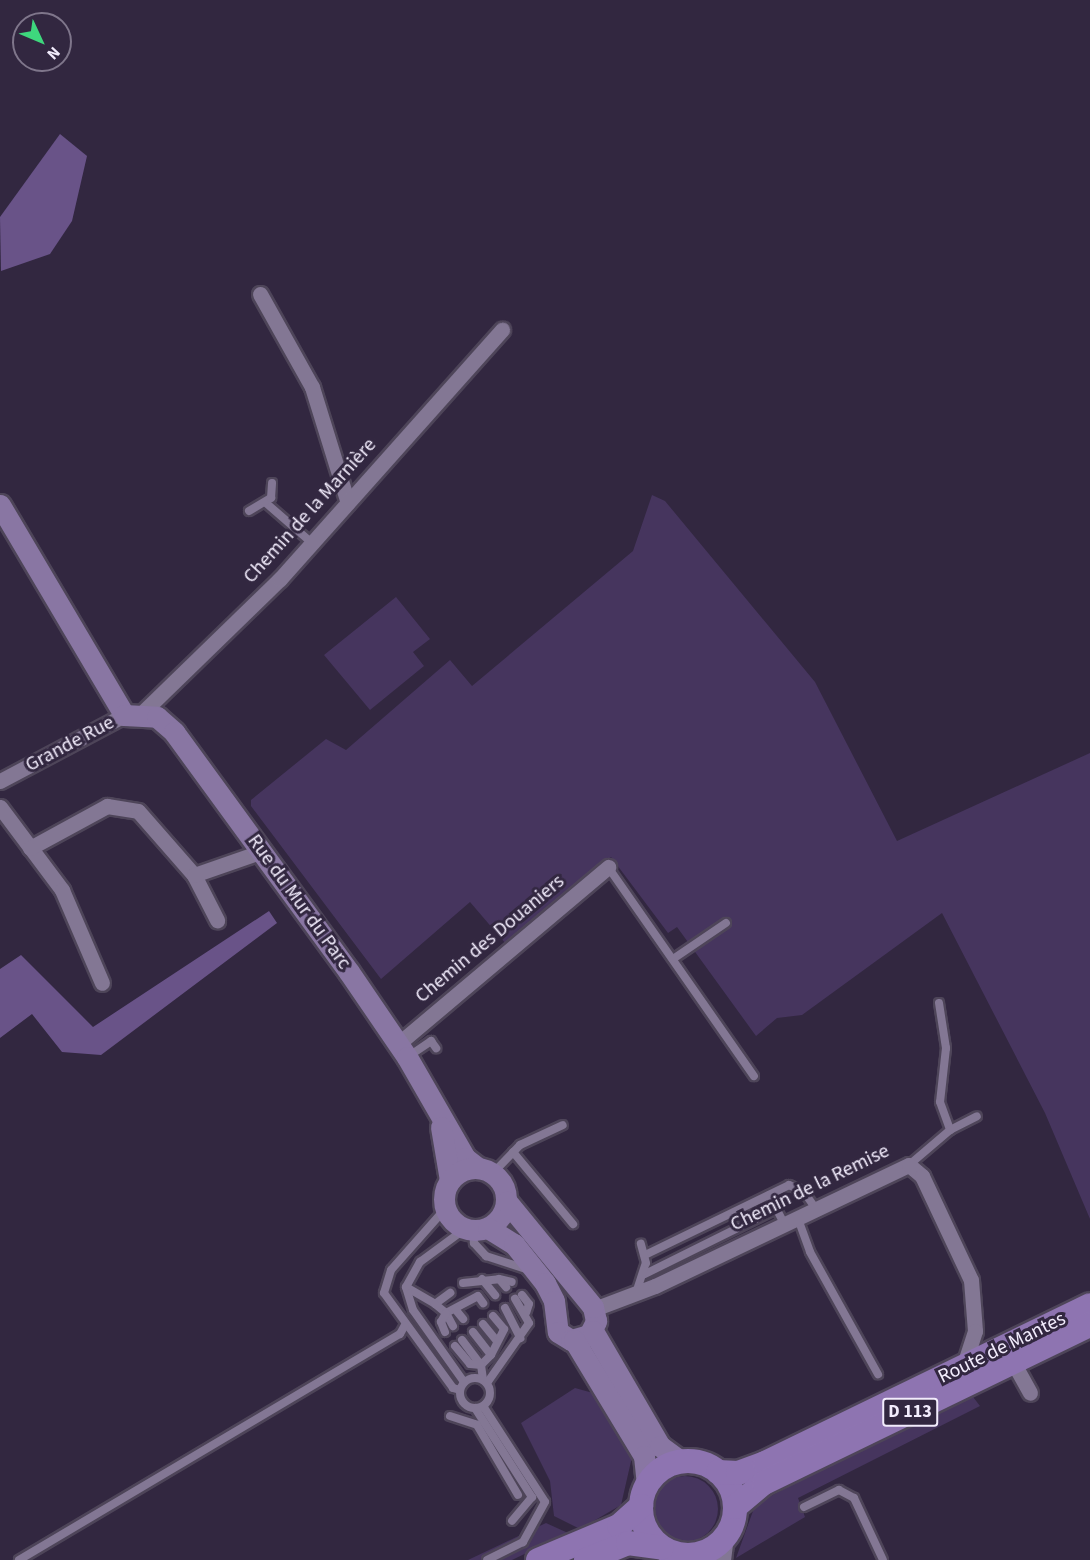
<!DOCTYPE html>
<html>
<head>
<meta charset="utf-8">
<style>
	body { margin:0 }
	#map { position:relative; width:1090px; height:1560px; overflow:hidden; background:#322740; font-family:"Source Sans 3",sans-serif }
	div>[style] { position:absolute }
	.green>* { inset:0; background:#46355e }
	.round { border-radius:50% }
	.forest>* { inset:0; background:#695388 }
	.roads { filter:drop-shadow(2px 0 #4e4559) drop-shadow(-2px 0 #4e4559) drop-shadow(0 2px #4e4559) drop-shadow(0 -2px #4e4559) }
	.lane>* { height:8px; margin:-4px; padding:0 4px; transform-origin:4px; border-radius:4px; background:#837794 }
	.lane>.ring { margin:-4px; padding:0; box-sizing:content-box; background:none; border:8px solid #837794; border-radius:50% }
	.street>* { height:15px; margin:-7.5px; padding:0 7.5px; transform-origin:7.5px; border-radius:7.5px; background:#837794 }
	.secondary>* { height:21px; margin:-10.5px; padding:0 10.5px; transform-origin:10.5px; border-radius:10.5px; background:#8976a3 }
	.secondary>.ring { margin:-10.5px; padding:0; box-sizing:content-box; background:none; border:21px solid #8976a3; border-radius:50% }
	.primary>* { height:24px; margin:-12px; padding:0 12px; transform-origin:12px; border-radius:12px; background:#8e74b1 }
	.primary>.ring { margin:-12px; padding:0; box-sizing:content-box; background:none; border:24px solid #8e74b1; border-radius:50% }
	span { translate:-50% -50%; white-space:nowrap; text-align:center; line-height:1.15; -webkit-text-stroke:6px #322740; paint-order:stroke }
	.shield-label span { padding:2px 4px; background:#322740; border:2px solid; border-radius:4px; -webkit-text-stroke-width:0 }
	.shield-label { font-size:18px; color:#f2ecfc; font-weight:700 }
	.street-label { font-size:20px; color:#f2ecfc }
	.north { position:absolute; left:12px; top:12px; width:60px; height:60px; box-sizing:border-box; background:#322740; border:2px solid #7f768b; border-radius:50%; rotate:134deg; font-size:16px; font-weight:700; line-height:24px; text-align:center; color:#f2ecfc }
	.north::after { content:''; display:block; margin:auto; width:21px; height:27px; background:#3ed77d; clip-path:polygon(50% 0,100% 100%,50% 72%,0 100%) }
</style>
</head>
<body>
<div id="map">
	<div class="green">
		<i style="clip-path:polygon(652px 495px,665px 501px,815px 682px,897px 841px,1090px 753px,1090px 1219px,1045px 1113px,942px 913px,802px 1015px,777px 1018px,756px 1036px,677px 927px,668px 933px,611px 857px,506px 944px,470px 902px,381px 979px,251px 806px,251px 800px,326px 739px,346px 750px,450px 660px,472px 686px,633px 551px)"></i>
		<i style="clip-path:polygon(396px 597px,430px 639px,413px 652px,424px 666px,370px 710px,324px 655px)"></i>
		<i style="clip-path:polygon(575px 1388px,593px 1393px,632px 1457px,621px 1505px,580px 1529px,554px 1516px,550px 1481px,521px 1423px)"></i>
		<i style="clip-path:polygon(970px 1393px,980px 1406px,798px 1498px,805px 1517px,736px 1558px,753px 1511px,763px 1500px)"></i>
		<i class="round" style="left:652px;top:1476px;width:66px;height:66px"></i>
		<i style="clip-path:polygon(546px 1523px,568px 1533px,512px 1560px,468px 1560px)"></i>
	</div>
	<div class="forest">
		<i style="clip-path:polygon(60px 134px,87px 156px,72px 221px,50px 254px,1px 271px,0 217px)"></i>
		<i style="clip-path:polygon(269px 911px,277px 923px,101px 1055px,62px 1052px,32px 1014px,0 1038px,0 969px,21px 955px,93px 1027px)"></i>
	</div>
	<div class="roads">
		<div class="lane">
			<i style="left:266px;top:503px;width:61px;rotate:41deg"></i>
			<i style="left:249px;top:511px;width:26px;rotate:-31deg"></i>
			<i style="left:271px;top:498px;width:15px;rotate:-86deg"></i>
			<i style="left:608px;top:867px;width:255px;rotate:55.1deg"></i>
			<i style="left:673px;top:959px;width:64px;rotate:-34.2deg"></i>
			<i style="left:939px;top:1003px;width:46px;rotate:81.2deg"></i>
			<i style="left:946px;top:1048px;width:54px;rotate:96.3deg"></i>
			<i style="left:940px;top:1102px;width:30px;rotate:70deg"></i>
			<i style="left:409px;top:1056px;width:27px;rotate:-34deg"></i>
			<i style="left:431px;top:1041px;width:9px;rotate:54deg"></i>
			<i style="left:513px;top:1152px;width:94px;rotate:50.2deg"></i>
			<i style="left:909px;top:1165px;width:54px;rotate:-40.5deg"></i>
			<i style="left:950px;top:1130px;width:30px;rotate:-27deg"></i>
			<i style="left:493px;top:1173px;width:39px;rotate:-46deg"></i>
			<i style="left:520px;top:1145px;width:47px;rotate:-24.9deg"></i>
			<i style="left:769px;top:1195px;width:32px;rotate:62deg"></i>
			<i style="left:445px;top:1209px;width:81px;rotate:131.5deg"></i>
			<i style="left:391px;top:1270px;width:24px;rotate:107deg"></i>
			<i style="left:384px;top:1293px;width:117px;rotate:54deg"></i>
			<i style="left:453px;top:1388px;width:7px;rotate:16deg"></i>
			<i style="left:797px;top:1216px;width:38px;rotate:70deg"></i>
			<i style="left:810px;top:1252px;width:140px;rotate:60.9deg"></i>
			<i style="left:473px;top:1230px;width:13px;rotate:86deg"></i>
			<i style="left:474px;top:1243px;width:18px;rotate:47deg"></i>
			<i style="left:486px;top:1256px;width:45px;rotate:18deg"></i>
			<i style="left:645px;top:1255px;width:160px;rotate:-25.9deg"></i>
			<i style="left:789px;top:1185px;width:17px;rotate:25deg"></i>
			<i style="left:804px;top:1192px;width:19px;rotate:55deg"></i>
			<i style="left:645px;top:1274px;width:146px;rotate:-26.4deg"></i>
			<i style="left:482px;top:1279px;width:21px;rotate:51deg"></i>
			<i style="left:499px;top:1279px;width:13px;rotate:13deg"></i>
			<i style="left:463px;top:1283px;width:36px;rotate:-6deg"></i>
			<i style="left:499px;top:1279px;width:11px;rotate:49deg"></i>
			<i style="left:406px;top:1287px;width:34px;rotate:30deg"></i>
			<i style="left:435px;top:1304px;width:19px;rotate:-36deg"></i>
			<i style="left:637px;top:1290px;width:28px;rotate:-72deg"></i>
			<i style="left:646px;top:1263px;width:20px;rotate:-105deg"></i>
			<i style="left:522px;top:1295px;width:11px;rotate:52deg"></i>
			<i style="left:529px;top:1304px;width:9px;rotate:108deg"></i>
			<i style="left:435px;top:1304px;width:14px;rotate:39deg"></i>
			<i style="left:446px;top:1313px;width:36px;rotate:-28deg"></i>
			<i style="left:478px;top:1296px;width:9px;rotate:54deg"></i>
			<i style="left:505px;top:1308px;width:34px;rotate:63deg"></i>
			<i style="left:455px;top:1309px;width:13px;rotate:51deg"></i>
			<i style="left:446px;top:1313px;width:15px;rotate:62deg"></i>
			<i style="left:483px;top:1324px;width:22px;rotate:51deg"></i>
			<i style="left:445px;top:1332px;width:11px;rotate:-112deg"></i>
			<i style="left:441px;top:1322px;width:10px;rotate:-61deg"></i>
			<i style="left:473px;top:1332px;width:29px;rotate:52deg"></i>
			<i style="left:491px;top:1355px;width:14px;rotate:135deg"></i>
			<i style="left:481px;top:1365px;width:15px;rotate:82deg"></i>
			<i style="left:462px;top:1340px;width:31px;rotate:53deg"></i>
			<i style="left:455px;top:1346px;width:23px;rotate:50deg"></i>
			<i style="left:470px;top:1364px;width:11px;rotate:5deg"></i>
			<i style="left:491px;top:1355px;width:29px;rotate:-63deg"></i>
			<i style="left:504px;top:1329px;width:17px;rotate:-130deg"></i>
			<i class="ring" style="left:460px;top:1378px;width:22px;height:22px"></i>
			<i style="left:464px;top:1382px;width:88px;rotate:-125.3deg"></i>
			<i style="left:413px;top:1310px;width:24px;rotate:-107deg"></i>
			<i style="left:406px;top:1287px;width:29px;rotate:-61deg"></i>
			<i style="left:420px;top:1262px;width:56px;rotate:-36.3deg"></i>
			<i style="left:487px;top:1383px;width:73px;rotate:-55deg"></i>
			<i style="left:529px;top:1323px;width:28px;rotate:-120deg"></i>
			<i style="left:483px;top:1406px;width:114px;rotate:57.1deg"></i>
			<i style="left:545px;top:1502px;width:46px;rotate:118.8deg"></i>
			<i style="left:523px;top:1542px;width:40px;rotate:153.4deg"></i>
			<i style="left:475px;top:1408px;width:106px;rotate:57.4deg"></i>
			<i style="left:532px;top:1497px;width:31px;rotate:130deg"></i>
			<i style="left:450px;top:1416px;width:28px;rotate:18deg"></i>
			<i style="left:477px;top:1425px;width:81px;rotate:59.6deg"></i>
			<i style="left:804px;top:1507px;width:39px;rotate:-26deg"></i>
			<i style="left:839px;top:1490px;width:17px;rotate:28deg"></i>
			<i style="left:854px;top:1498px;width:68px;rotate:64.9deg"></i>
			<i style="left:19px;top:1560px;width:443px;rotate:-30.7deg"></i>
			<i style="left:400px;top:1334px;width:10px;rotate:-61deg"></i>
		</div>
		<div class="street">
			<i style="left:260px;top:294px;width:107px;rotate:60.8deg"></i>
			<i style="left:312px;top:387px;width:121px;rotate:72.8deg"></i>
			<i style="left:142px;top:713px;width:192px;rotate:-44.2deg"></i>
			<i style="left:280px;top:579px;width:334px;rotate:-48.3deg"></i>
			<i style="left:0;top:781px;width:140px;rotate:-28deg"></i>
			<i style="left:0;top:807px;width:104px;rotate:53.2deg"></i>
			<i style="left:62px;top:890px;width:101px;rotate:66.7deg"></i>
			<i style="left:30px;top:848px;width:88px;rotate:-28.6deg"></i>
			<i style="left:107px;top:806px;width:31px;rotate:9deg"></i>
			<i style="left:138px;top:811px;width:85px;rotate:48.8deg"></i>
			<i style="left:194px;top:875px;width:51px;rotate:62.9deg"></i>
			<i style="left:194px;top:875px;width:73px;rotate:-19.2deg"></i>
			<i style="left:398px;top:1044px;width:275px;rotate:-40.1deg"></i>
			<i style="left:594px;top:1309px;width:65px;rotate:-20.7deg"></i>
			<i style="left:655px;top:1286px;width:281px;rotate:-25.5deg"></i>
			<i style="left:909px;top:1165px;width:17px;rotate:40deg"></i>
			<i style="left:922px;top:1176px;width:115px;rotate:64.8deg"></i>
			<i style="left:971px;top:1280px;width:51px;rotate:85.5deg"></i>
			<i style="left:975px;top:1331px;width:38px;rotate:108deg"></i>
			<i style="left:1013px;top:1362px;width:35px;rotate:61deg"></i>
			<i style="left:682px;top:1555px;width:10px;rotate:29deg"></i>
			<i style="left:723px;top:1560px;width:24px;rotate:-83deg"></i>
		</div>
		<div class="secondary">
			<i style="left:0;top:505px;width:244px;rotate:59.4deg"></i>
			<i style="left:124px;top:715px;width:33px;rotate:3deg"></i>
			<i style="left:157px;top:717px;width:23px;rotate:41deg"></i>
			<i style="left:174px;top:732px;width:297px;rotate:53.9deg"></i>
			<i style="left:349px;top:972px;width:103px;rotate:55.7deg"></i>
			<i style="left:407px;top:1057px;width:116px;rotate:60.1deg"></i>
			<i style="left:465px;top:1158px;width:15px;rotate:37deg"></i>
			<i style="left:441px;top:1127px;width:54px;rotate:80.4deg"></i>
			<i class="ring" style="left:444px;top:1168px;width:41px;height:41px"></i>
			<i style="left:488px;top:1228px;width:31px;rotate:32deg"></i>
			<i style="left:514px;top:1244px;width:50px;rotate:51.5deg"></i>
			<i style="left:545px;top:1283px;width:20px;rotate:63deg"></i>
			<i style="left:554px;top:1301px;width:31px;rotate:83deg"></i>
			<i style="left:558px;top:1332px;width:15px;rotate:32deg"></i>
			<i style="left:571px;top:1340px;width:19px;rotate:-16deg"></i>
			<i style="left:589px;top:1335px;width:16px;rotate:-63deg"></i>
			<i style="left:596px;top:1321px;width:14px;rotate:-102deg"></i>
			<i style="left:593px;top:1307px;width:136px;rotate:-129.3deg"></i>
			<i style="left:593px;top:1331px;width:133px;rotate:59.8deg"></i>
			<i style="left:660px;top:1446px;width:27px;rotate:36deg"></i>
			<i style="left:574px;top:1340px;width:135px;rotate:58.9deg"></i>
			<i style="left:644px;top:1456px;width:29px;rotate:84deg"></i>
		</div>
		<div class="primary">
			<i class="ring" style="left:641px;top:1461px;width:70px;height:70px"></i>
			<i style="left:718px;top:1472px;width:20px;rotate:3deg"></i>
			<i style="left:738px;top:1473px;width:29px;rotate:-20deg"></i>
			<i style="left:765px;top:1463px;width:361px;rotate:-25.9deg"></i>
			<i style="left:735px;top:1507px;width:38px;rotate:-40deg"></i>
			<i style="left:764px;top:1483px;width:362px;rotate:-25.9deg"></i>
			<i style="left:538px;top:1560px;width:88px;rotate:-22.8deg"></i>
			<i style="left:619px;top:1526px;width:30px;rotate:-42deg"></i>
			<i style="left:586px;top:1560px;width:45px;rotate:-22deg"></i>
			<i style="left:628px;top:1543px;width:34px;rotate:8deg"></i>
		</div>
	</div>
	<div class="shield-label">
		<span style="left:910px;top:1412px">D 113</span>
	</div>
	<div class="street-label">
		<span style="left:310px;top:511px;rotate:-48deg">Chemin de la Marnière</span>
		<span style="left:70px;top:744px;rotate:-28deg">Grande Rue</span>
		<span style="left:299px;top:902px;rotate:54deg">Rue du Mur du Parc</span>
		<span style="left:490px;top:939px;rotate:-40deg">Chemin des Douaniers</span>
		<span style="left:810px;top:1188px;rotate:-26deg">Chemin de la Remise</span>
		<span style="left:1002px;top:1348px;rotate:-26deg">Route de Mantes</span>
	</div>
	<div class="north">N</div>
</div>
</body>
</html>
